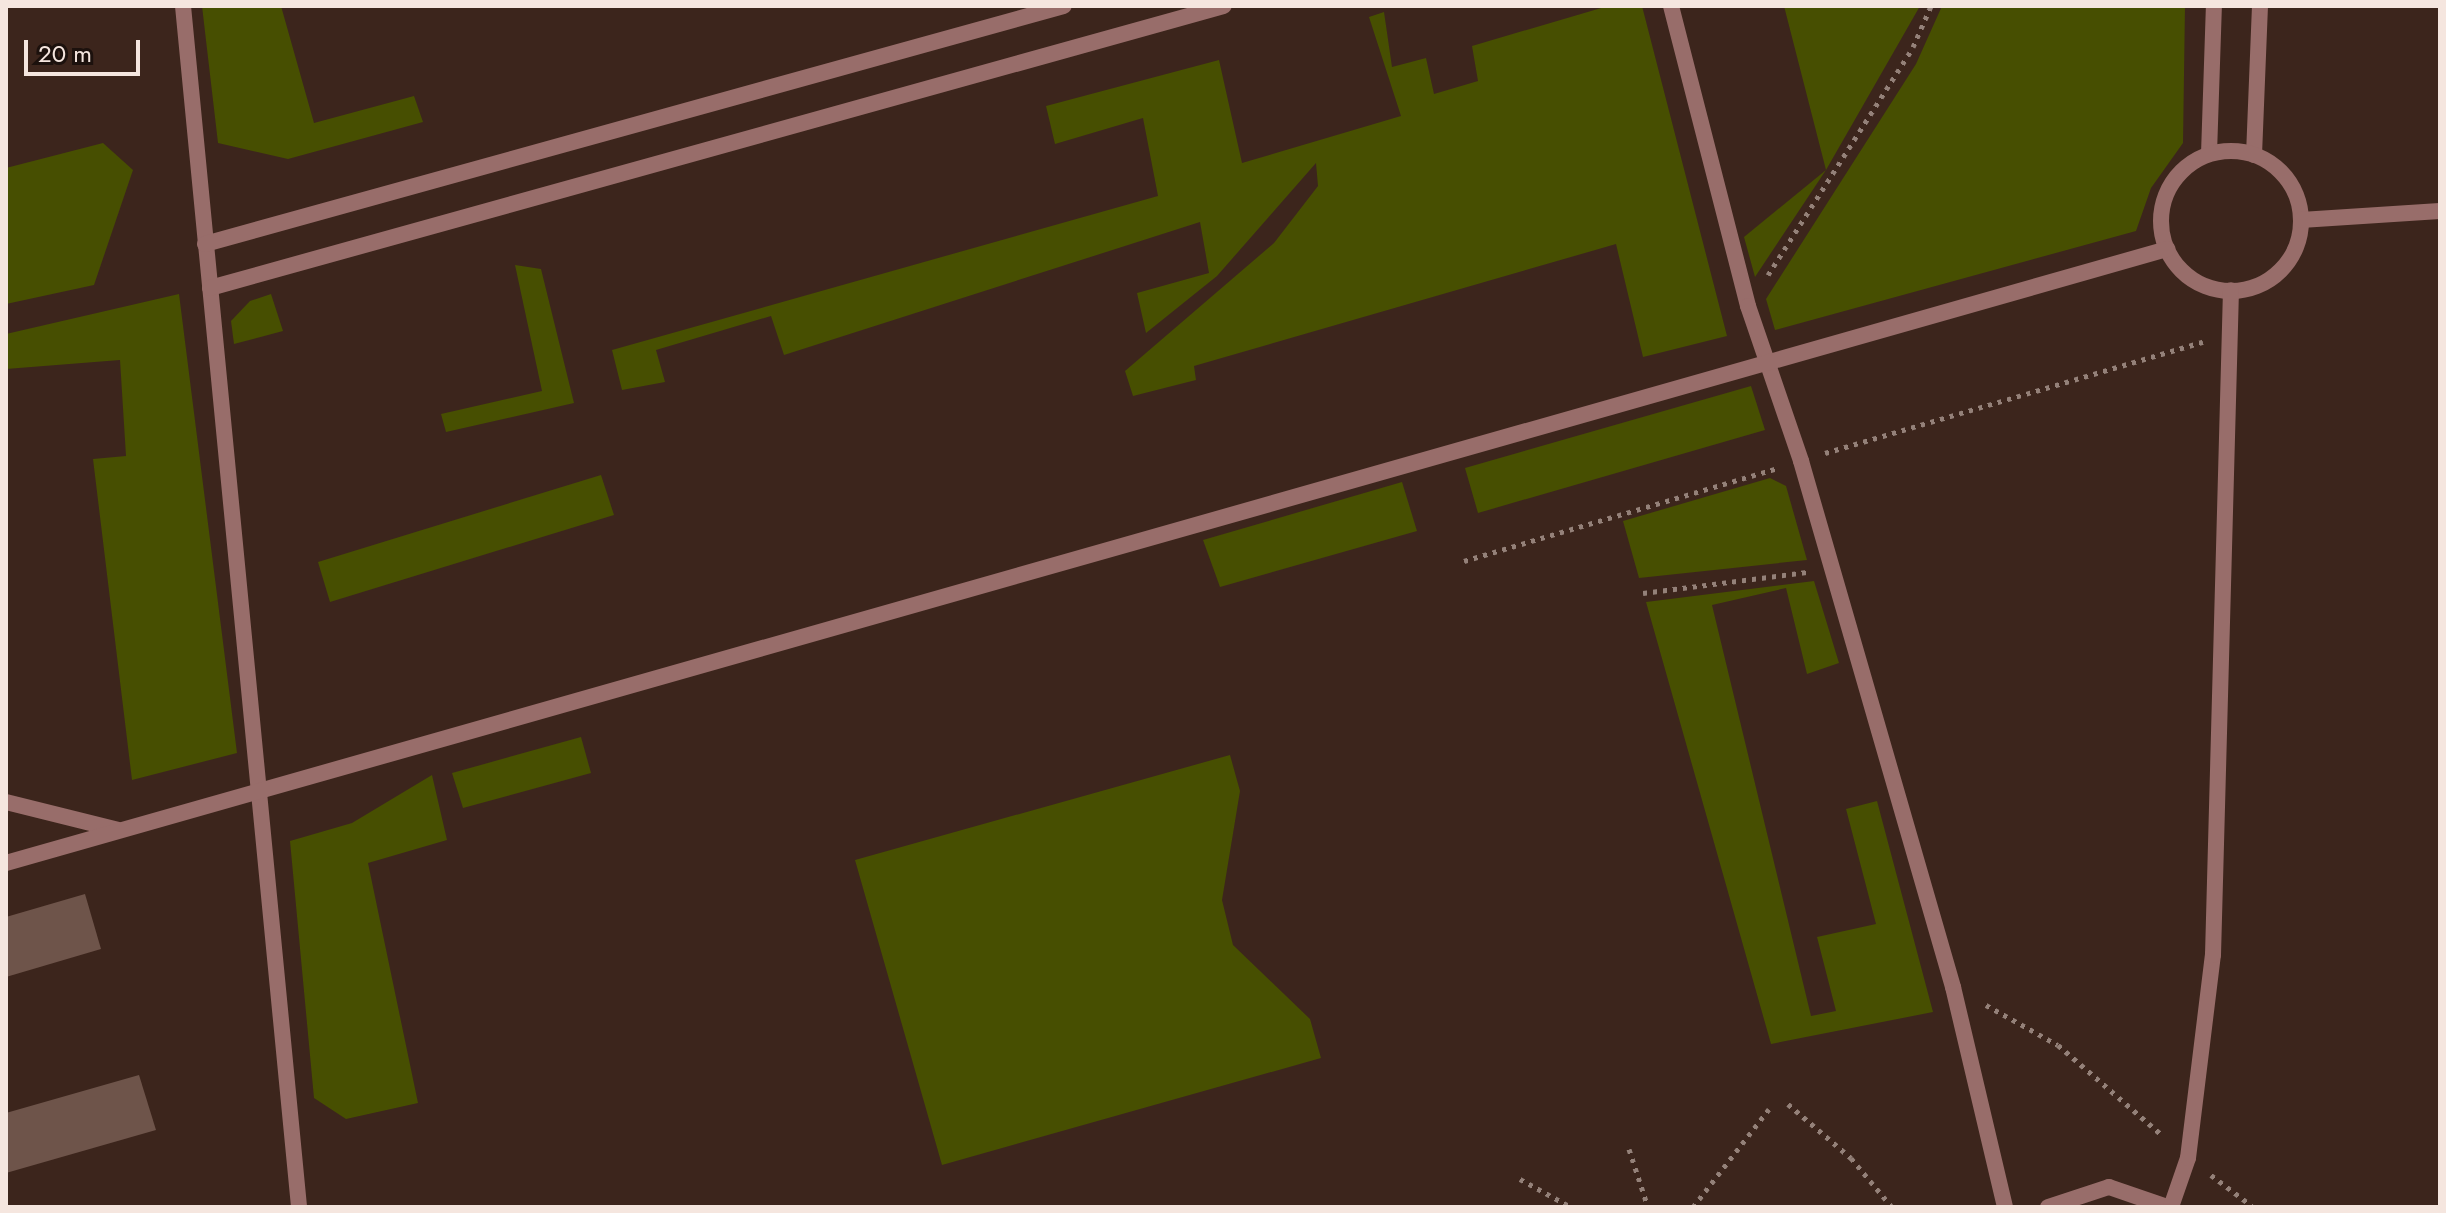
<!DOCTYPE html>
<style>
body{margin:0}
#map{position:relative;width:2446px;height:1213px;overflow:hidden;background:#3c251c;font-family:Jost,sans-serif}
div>[style]{position:absolute}
.green>*{inset:0;background:#474f01}
.building>*{inset:0;background:#6e544a}
.path>*{height:5px;margin-top:-2.5px;transform-origin:0;background:repeating-linear-gradient(90deg,#948179 0 4px,transparent 0 10px)}
.lane>*{height:16px;margin:-8px;padding:0 8px;transform-origin:8px;border-radius:8px;background:#986d6a}
.street>*{height:16px;margin:-8px;padding:0 8px;transform-origin:8px;border-radius:8px;background:#986d6a}
.street>.ring{margin:-8px;padding:0;box-sizing:content-box;background:none;border:16px solid #986d6a;border-radius:50%}
span{translate:-50% -50%;white-space:nowrap;text-align:center;line-height:1.15;-webkit-text-stroke:8px #1c110d;paint-order:stroke}
.frame{position:absolute;inset:0;border:8px solid #f5e6df;pointer-events:none}
.scale{position:absolute;left:24px;top:40px;width:116px;height:36px;box-sizing:border-box;border:4px solid #f5e6df;border-top:0;padding-left:10px;font-size:24px;line-height:28px;white-space:nowrap;color:#f5e6df;-webkit-text-stroke:6px #1c110d;paint-order:stroke}
</style>
<div id="map">
<div class="green">
<div style="clip-path:polygon(202px 6px,281px 6px,314px 123px,414px 96px,423px 122px,288px 159px,218px 143px)"></div>
<div style="clip-path:polygon(1608px 6px,1642px 6px,1727px 336px,1643px 357px,1616px 244px,1194px 366px,1196px 380px,1133px 396px,1125px 371px,1274px 243px,1318px 186px,1316px 163px,1217px 276px,1146px 333px,1137px 293px,1209px 273px,1200px 222px,784px 355px,771px 316px,656px 350px,665px 382px,622px 390px,612px 350px,1158px 196px,1143px 118px,1055px 144px,1046px 106px,1219px 60px,1242px 163px,1401px 116px,1369px 17px,1384px 12px,1392px 67px,1426px 58px,1434px 94px,1478px 81px,1472px 46px)"></div>
<div style="clip-path:polygon(1784px 6px,1920px 6px,1826px 170px,1755px 277px,1744px 237px,1826px 170px)"></div>
<div style="clip-path:polygon(1942px 6px,2185px 6px,2183px 143px,2151px 188px,2136px 231px,1775px 330px,1766px 299px,1916px 64px)"></div>
<div style="clip-path:polygon(103px 143px,133px 170px,94px 285px,6px 304px,6px 168px)"></div>
<div style="clip-path:polygon(515px 265px,541px 269px,574px 403px,446px 432px,441px 414px,542px 391px)"></div>
<div style="clip-path:polygon(179px 294px,237px 753px,132px 780px,93px 459px,126px 456px,120px 360px,6px 369px,6px 334px)"></div>
<div style="clip-path:polygon(271px 294px,283px 331px,234px 344px,231px 321px,250px 301px)"></div>
<div style="clip-path:polygon(1751px 386px,1765px 430px,1478px 513px,1465px 468px)"></div>
<div style="clip-path:polygon(601px 475px,614px 515px,330px 602px,318px 562px)"></div>
<div style="clip-path:polygon(1770px 478px,1786px 486px,1807px 560px,1639px 578px,1623px 521px)"></div>
<div style="clip-path:polygon(1402px 482px,1417px 531px,1220px 587px,1203px 540px)"></div>
<div style="clip-path:polygon(1814px 581px,1839px 663px,1807px 674px,1786px 588px,1712px 605px,1811px 1016px,1836px 1011px,1817px 937px,1876px 924px,1846px 809px,1877px 801px,1933px 1012px,1771px 1044px,1646px 602px)"></div>
<div style="clip-path:polygon(581px 737px,591px 773px,463px 808px,452px 773px)"></div>
<div style="clip-path:polygon(1230px 755px,1240px 791px,1222px 900px,1233px 945px,1310px 1019px,1321px 1058px,942px 1165px,855px 860px)"></div>
<div style="clip-path:polygon(432px 775px,447px 840px,368px 863px,418px 1103px,346px 1119px,314px 1098px,290px 841px,352px 823px)"></div>
</div>
<div class="building">
<div style="clip-path:polygon(85px 894px,101px 949px,6px 977px,6px 917px)"></div>
<div style="clip-path:polygon(139px 1075px,156px 1130px,6px 1173px,6px 1113px)"></div>
</div>
<div class="path">
<div style="left:1768px;top:275px;width:270px;rotate:-57.5deg"></div>
<div style="left:1913px;top:47px;width:45px;rotate:-66.3deg"></div>
<div style="left:1825px;top:453px;width:394px;rotate:-16.4deg"></div>
<div style="left:1464px;top:561px;width:327px;rotate:-16.5deg"></div>
<div style="left:1643px;top:593px;width:165px;rotate:-7.3deg"></div>
<div style="left:1986px;top:1005px;width:82px;rotate:29.1deg"></div>
<div style="left:2058px;top:1045px;width:139px;rotate:40.9deg"></div>
<div style="left:1788px;top:1104px;width:83px;rotate:40.6deg"></div>
<div style="left:1851px;top:1158px;width:64px;rotate:50.1deg"></div>
<div style="left:1629px;top:1149px;width:61px;rotate:71.9deg"></div>
<div style="left:2211px;top:1175px;width:51px;rotate:37.1deg"></div>
<div style="left:1520px;top:1179px;width:58px;rotate:28.8deg"></div>
<div style="left:1693px;top:1207px;width:124px;rotate:-52.2deg"></div>
</div>
<div class="lane">
<div style="left:183px;top:6px;width:1207px;rotate:84.48deg"></div>
<div style="left:2209px;top:154px;width:148px;rotate:-88.1deg"></div>
<div style="left:2254px;top:155px;width:149px;rotate:-87.7deg"></div>
<div style="left:205px;top:244px;width:891px;rotate:-15.49deg"></div>
<div style="left:210px;top:288px;width:1052px;rotate:-15.54deg"></div>
</div>
<div class="street">
<div style="left:1671px;top:6px;width:310px;rotate:75.6deg"></div>
<div style="left:1748px;top:306px;width:164px;rotate:71.1deg"></div>
<div style="left:1801px;top:461px;width:548px;rotate:73.88deg"></div>
<div style="left:1953px;top:987px;width:226px;rotate:76.7deg"></div>
<div class="ring" style="left:2161px;top:151px;width:124px;height:124px"></div>
<div style="left:2301px;top:220px;width:139px;rotate:-3.7deg"></div>
<div style="left:6px;top:802px;width:115px;rotate:14deg"></div>
<div style="left:6px;top:863px;width:2247px;rotate:-15.86deg"></div>
<div style="left:2048px;top:1207px;width:64px;rotate:-18.2deg"></div>
<div style="left:2109px;top:1187px;width:61px;rotate:19deg"></div>
<div style="left:2171px;top:1207px;width:52px;rotate:-70.9deg"></div>
<div style="left:2188px;top:1158px;width:205px;rotate:-83deg"></div>
<div style="left:2213px;top:955px;width:665px;rotate:-88.45deg"></div>
</div>
<div class="frame"></div>
<div class="scale">20 m</div>
</div>
